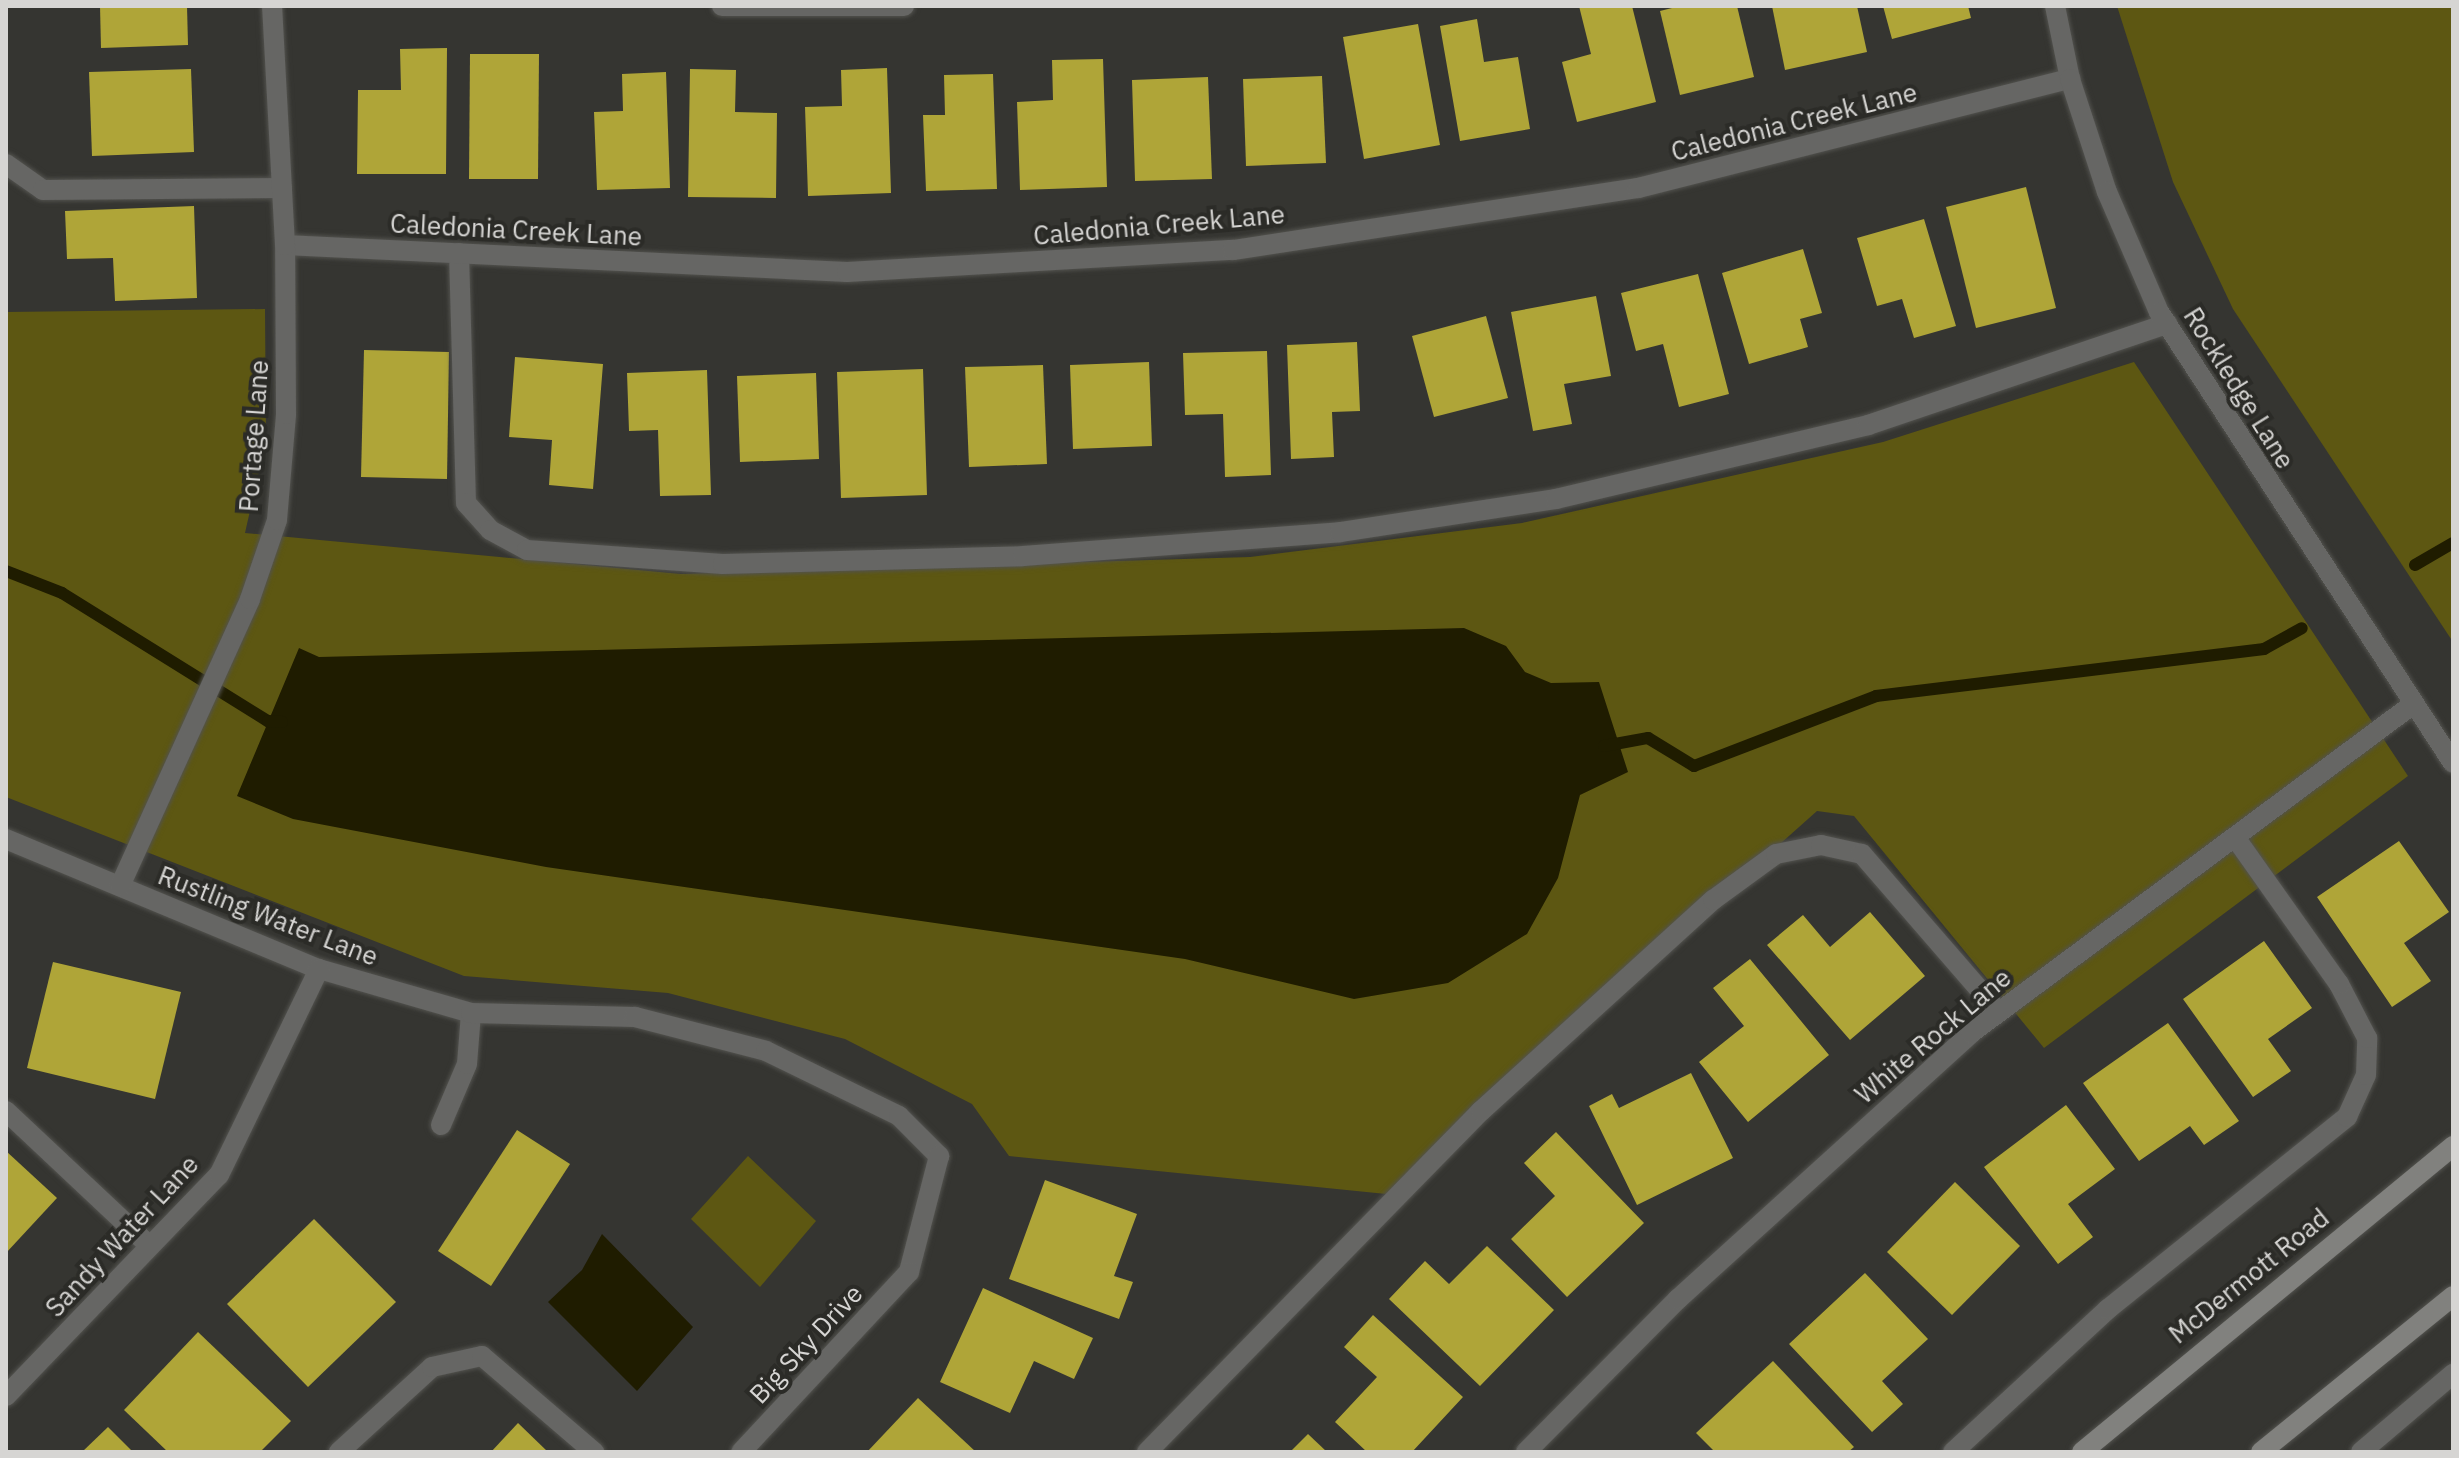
<!DOCTYPE html>
<style>
body{margin:0}
#map{position:relative;width:2459px;height:1458px;overflow:hidden;background:#353531;font-family:"IBM Plex Sans",sans-serif}
div>[style]{position:absolute}
.green>*{inset:0;background:#5d5712}
.water>*{inset:0;background:#1f1c00}
.stream>*{height:12px;margin:-6px;padding:0 6px;transform-origin:6px;border-radius:6px;background:#1f1c00}
.building>*{inset:0;background:#afa538}
.roads{filter:drop-shadow(0 0 2px #52524e) drop-shadow(0 0 2px #52524e)}
.service>*{height:20px;margin:-10px;padding:0 10px;transform-origin:10px;border-radius:10px;background:#666664}
.minor>*{height:20px;margin:-10px;padding:0 10px;transform-origin:10px;border-radius:10px;background:#666664}
.tertiary>*{height:20px;margin:-10px;padding:0 10px;transform-origin:10px;border-radius:10px;background:#666664}
.secondary>*{height:20px;margin:-10px;padding:0 10px;transform-origin:10px;border-radius:10px;background:#81817e}
span{translate:-50% -50%;white-space:nowrap;text-align:center;line-height:1.15;-webkit-text-stroke:8px #2b2b27;paint-order:stroke}
.street-label{font-size:26px;color:#d6d5d3}
.frame{position:absolute;inset:0;border:8px solid #d6d5d3;pointer-events:none}
</style>
<div id="map">
<div class="green">
<div style="clip-path:polygon(2117px 6px,2453px 6px,2453px 642px,2233px 309px,2173px 182px)"></div>
<div style="clip-path:polygon(265px 309px,266px 440px,245px 533px,681px 574px,1250px 557px,1522px 523px,1883px 442px,2134px 362px,2408px 776px,2044px 1048px,1854px 816px,1817px 811px,1386px 1194px,1009px 1156px,972px 1104px,845px 1039px,668px 993px,464px 976px,6px 797px,6px 312px)"></div>
<div style="clip-path:polygon(748px 1156px,816px 1221px,760px 1287px,691px 1219px)"></div>
</div>
<div class="water">
<div style="clip-path:polygon(1464px 628px,1506px 646px,1525px 672px,1551px 683px,1599px 682px,1628px 772px,1580px 795px,1558px 878px,1527px 934px,1448px 983px,1354px 999px,1185px 959px,546px 867px,293px 819px,237px 796px,299px 648px,319px 657px)"></div>
<div style="clip-path:polygon(602px 1234px,693px 1327px,637px 1391px,548px 1302px,582px 1270px)"></div>
</div>
<div class="stream">
<div style="left:2415px;top:565px;width:44px;rotate:-30.1deg"></div>
<div style="left:6px;top:571px;width:60px;rotate:21.4deg"></div>
<div style="left:62px;top:593px;width:243px;rotate:31.9deg"></div>
<div style="left:268px;top:721px;width:14px;rotate:4deg"></div>
<div style="left:1604px;top:746px;width:45px;rotate:-10.3deg"></div>
<div style="left:1648px;top:738px;width:54px;rotate:31.3deg"></div>
<div style="left:1694px;top:766px;width:195px;rotate:-21deg"></div>
<div style="left:1876px;top:696px;width:391px;rotate:-6.9deg"></div>
<div style="left:2264px;top:649px;width:43px;rotate:-28.9deg"></div>
</div>
<div class="building">
<div style="clip-path:polygon(100px 6px,187px 6px,188px 45px,101px 48px)"></div>
<div style="clip-path:polygon(1579px 6px,1632px 6px,1656px 102px,1577px 122px,1562px 62px,1591px 54px)"></div>
<div style="clip-path:polygon(1680px 6px,1737px 6px,1754px 77px,1680px 95px,1660px 11px)"></div>
<div style="clip-path:polygon(1772px 6px,1857px 6px,1867px 52px,1785px 70px)"></div>
<div style="clip-path:polygon(1883px 6px,1968px 6px,1971px 18px,1892px 39px)"></div>
<div style="clip-path:polygon(1477px 19px,1484px 62px,1518px 57px,1530px 129px,1460px 141px,1440px 26px)"></div>
<div style="clip-path:polygon(1418px 24px,1440px 145px,1364px 159px,1343px 37px)"></div>
<div style="clip-path:polygon(447px 48px,446px 174px,357px 174px,358px 90px,401px 90px,400px 49px)"></div>
<div style="clip-path:polygon(470px 54px,539px 54px,538px 179px,469px 179px)"></div>
<div style="clip-path:polygon(1103px 59px,1107px 187px,1020px 190px,1017px 102px,1053px 100px,1052px 60px)"></div>
<div style="clip-path:polygon(887px 68px,891px 193px,808px 196px,805px 107px,842px 106px,841px 70px)"></div>
<div style="clip-path:polygon(191px 69px,194px 152px,92px 156px,89px 72px)"></div>
<div style="clip-path:polygon(690px 69px,736px 70px,735px 112px,777px 113px,776px 198px,688px 197px)"></div>
<div style="clip-path:polygon(666px 72px,670px 188px,597px 190px,594px 112px,623px 111px,622px 74px)"></div>
<div style="clip-path:polygon(993px 74px,997px 189px,926px 191px,923px 115px,945px 115px,944px 75px)"></div>
<div style="clip-path:polygon(1322px 76px,1326px 163px,1246px 166px,1243px 79px)"></div>
<div style="clip-path:polygon(1208px 77px,1212px 179px,1135px 181px,1132px 80px)"></div>
<div style="clip-path:polygon(2026px 187px,2056px 308px,1976px 328px,1946px 207px)"></div>
<div style="clip-path:polygon(194px 206px,197px 298px,115px 301px,113px 258px,67px 259px,65px 211px)"></div>
<div style="clip-path:polygon(1924px 219px,1956px 326px,1914px 338px,1902px 299px,1877px 306px,1857px 238px)"></div>
<div style="clip-path:polygon(1803px 249px,1822px 313px,1800px 319px,1808px 347px,1749px 364px,1722px 273px)"></div>
<div style="clip-path:polygon(1698px 274px,1729px 394px,1679px 407px,1663px 344px,1636px 351px,1621px 293px)"></div>
<div style="clip-path:polygon(1596px 296px,1611px 376px,1564px 384px,1572px 424px,1533px 431px,1511px 312px)"></div>
<div style="clip-path:polygon(1486px 316px,1508px 398px,1434px 417px,1412px 336px)"></div>
<div style="clip-path:polygon(1357px 342px,1360px 411px,1332px 412px,1334px 457px,1291px 459px,1287px 345px)"></div>
<div style="clip-path:polygon(364px 350px,449px 352px,447px 479px,361px 477px)"></div>
<div style="clip-path:polygon(1267px 351px,1271px 475px,1225px 477px,1223px 414px,1185px 415px,1183px 353px)"></div>
<div style="clip-path:polygon(515px 357px,603px 364px,593px 489px,549px 485px,552px 440px,509px 437px)"></div>
<div style="clip-path:polygon(1149px 362px,1152px 446px,1073px 449px,1070px 365px)"></div>
<div style="clip-path:polygon(1043px 365px,1047px 464px,969px 467px,965px 367px)"></div>
<div style="clip-path:polygon(923px 369px,927px 495px,841px 498px,837px 372px)"></div>
<div style="clip-path:polygon(707px 370px,711px 495px,660px 496px,658px 430px,629px 431px,627px 373px)"></div>
<div style="clip-path:polygon(816px 373px,819px 459px,740px 462px,737px 376px)"></div>
<div style="clip-path:polygon(2399px 841px,2449px 912px,2404px 943px,2431px 981px,2392px 1007px,2317px 897px)"></div>
<div style="clip-path:polygon(1870px 912px,1925px 976px,1850px 1040px,1767px 945px,1803px 915px,1830px 947px)"></div>
<div style="clip-path:polygon(2264px 941px,2312px 1008px,2268px 1039px,2291px 1071px,2253px 1097px,2183px 999px)"></div>
<div style="clip-path:polygon(1750px 959px,1829px 1055px,1748px 1122px,1699px 1062px,1744px 1026px,1713px 988px)"></div>
<div style="clip-path:polygon(53px 962px,181px 992px,155px 1099px,27px 1068px)"></div>
<div style="clip-path:polygon(2168px 1023px,2239px 1121px,2204px 1145px,2190px 1126px,2139px 1161px,2083px 1083px)"></div>
<div style="clip-path:polygon(1691px 1073px,1733px 1158px,1637px 1205px,1589px 1106px,1612px 1094px,1619px 1108px)"></div>
<div style="clip-path:polygon(2066px 1105px,2115px 1169px,2068px 1204px,2093px 1237px,2058px 1264px,1984px 1167px)"></div>
<div style="clip-path:polygon(517px 1130px,570px 1164px,491px 1286px,438px 1251px)"></div>
<div style="clip-path:polygon(1556px 1132px,1644px 1223px,1567px 1297px,1511px 1239px,1555px 1196px,1524px 1163px)"></div>
<div style="clip-path:polygon(6px 1151px,57px 1198px,6px 1253px)"></div>
<div style="clip-path:polygon(1045px 1180px,1137px 1214px,1114px 1276px,1133px 1282px,1119px 1319px,1009px 1279px)"></div>
<div style="clip-path:polygon(1955px 1182px,2020px 1246px,1952px 1315px,1887px 1252px)"></div>
<div style="clip-path:polygon(314px 1219px,396px 1302px,308px 1387px,227px 1304px)"></div>
<div style="clip-path:polygon(1487px 1246px,1554px 1310px,1480px 1386px,1389px 1299px,1425px 1261px,1449px 1284px)"></div>
<div style="clip-path:polygon(1865px 1273px,1928px 1339px,1882px 1381px,1903px 1404px,1872px 1432px,1789px 1344px)"></div>
<div style="clip-path:polygon(983px 1288px,1093px 1338px,1074px 1379px,1034px 1361px,1010px 1413px,940px 1382px)"></div>
<div style="clip-path:polygon(1373px 1315px,1463px 1397px,1412px 1452px,1367px 1452px,1335px 1422px,1377px 1377px,1344px 1347px)"></div>
<div style="clip-path:polygon(198px 1332px,291px 1421px,260px 1452px,168px 1452px,124px 1410px)"></div>
<div style="clip-path:polygon(1773px 1361px,1854px 1447px,1848px 1452px,1715px 1452px,1696px 1433px)"></div>
<div style="clip-path:polygon(918px 1398px,976px 1452px,867px 1452px)"></div>
<div style="clip-path:polygon(518px 1423px,548px 1452px,491px 1452px)"></div>
<div style="clip-path:polygon(108px 1427px,133px 1452px,82px 1452px)"></div>
<div style="clip-path:polygon(1308px 1434px,1327px 1452px,1290px 1452px)"></div>
</div>
<div class="roads">
<div class="service">
<div style="left:722px;top:6px;width:182px"></div>
<div style="left:6px;top:164px;width:45px;rotate:35.1deg"></div>
<div style="left:43px;top:190px;width:239px;rotate:-0.5deg"></div>
<div style="left:459px;top:253px;width:250px;rotate:88.4deg"></div>
<div style="left:466px;top:503px;width:36px;rotate:48deg"></div>
<div style="left:490px;top:530px;width:42px;rotate:28.4deg"></div>
<div style="left:527px;top:550px;width:196px;rotate:4.1deg"></div>
<div style="left:723px;top:564px;width:300px;rotate:-1.5deg"></div>
<div style="left:1023px;top:556px;width:318px;rotate:-4.3deg"></div>
<div style="left:1340px;top:532px;width:219px;rotate:-8.7deg"></div>
<div style="left:1556px;top:499px;width:321px;rotate:-13.3deg"></div>
<div style="left:1868px;top:425px;width:316px;rotate:-18.7deg"></div>
<div style="left:6px;top:1111px;width:197px;rotate:43.2deg"></div>
<div style="left:441px;top:1125px;width:66px;rotate:-66.9deg"></div>
<div style="left:467px;top:1064px;width:51px;rotate:-85.5deg"></div>
<div style="left:339px;top:1452px;width:126px;rotate:-42.4deg"></div>
<div style="left:432px;top:1367px;width:51px;rotate:-12.4deg"></div>
<div style="left:482px;top:1356px;width:148px;rotate:40.6deg"></div>
<div style="left:1147px;top:1452px;width:477px;rotate:-45.6deg"></div>
<div style="left:1481px;top:1111px;width:314px;rotate:-42.3deg"></div>
<div style="left:1713px;top:900px;width:78px;rotate:-36.1deg"></div>
<div style="left:1776px;top:854px;width:46px;rotate:-11.3deg"></div>
<div style="left:1821px;top:845px;width:42px;rotate:12.4deg"></div>
<div style="left:1862px;top:854px;width:208px;rotate:49.1deg"></div>
<div style="left:1953px;top:1452px;width:211px;rotate:-42.7deg"></div>
<div style="left:2108px;top:1309px;width:307px;rotate:-38.8deg"></div>
<div style="left:2347px;top:1117px;width:46px;rotate:-65.7deg"></div>
<div style="left:2366px;top:1075px;width:37px;rotate:-88deg"></div>
<div style="left:2367px;top:1038px;width:61px;rotate:-117.4deg"></div>
<div style="left:2339px;top:984px;width:180px;rotate:-125.3deg"></div>
<div style="left:2361px;top:1452px;width:121px;rotate:-40.3deg"></div>
</div>
<div class="minor">
<div style="left:285px;top:245px;width:563px;rotate:2.75deg"></div>
<div style="left:847px;top:272px;width:387px;rotate:-3.3deg"></div>
<div style="left:1233px;top:250px;width:410px;rotate:-8.7deg"></div>
<div style="left:1638px;top:188px;width:446px;rotate:-14.2deg"></div>
<div style="left:6px;top:839px;width:339px;rotate:22.6deg"></div>
<div style="left:319px;top:969px;width:158px;rotate:16.1deg"></div>
<div style="left:471px;top:1013px;width:164px;rotate:1.4deg"></div>
<div style="left:635px;top:1017px;width:135px;rotate:14.5deg"></div>
<div style="left:766px;top:1051px;width:148px;rotate:26deg"></div>
<div style="left:899px;top:1116px;width:57px;rotate:45deg"></div>
<div style="left:939px;top:1156px;width:120px;rotate:104.5deg"></div>
<div style="left:909px;top:1272px;width:246px;rotate:133deg"></div>
<div style="left:120px;top:886px;width:315px;rotate:-65.6deg"></div>
<div style="left:250px;top:599px;width:83px;rotate:-71.1deg"></div>
<div style="left:277px;top:520px;width:106px;rotate:-85.1deg"></div>
<div style="left:286px;top:414px;width:169px;rotate:-90.3deg"></div>
<div style="left:285px;top:245px;width:239px;rotate:-93.1deg"></div>
<div style="left:6px;top:1396px;width:307px;rotate:-46.1deg"></div>
<div style="left:219px;top:1175px;width:229px;rotate:-64.1deg"></div>
<div style="left:1526px;top:1452px;width:216px;rotate:-45.2deg"></div>
<div style="left:1678px;top:1299px;width:396px;rotate:-42.2deg"></div>
<div style="left:1971px;top:1033px;width:550px;rotate:-36.64deg"></div>
</div>
<div class="tertiary">
<div style="left:2055px;top:6px;width:75px;rotate:78.4deg"></div>
<div style="left:2070px;top:79px;width:119px;rotate:71.9deg"></div>
<div style="left:2107px;top:192px;width:131px;rotate:66.6deg"></div>
<div style="left:2159px;top:312px;width:538px;rotate:56.9deg"></div>
</div>
<div class="secondary">
<div style="left:2082px;top:1452px;width:481px;rotate:-39.5deg"></div>
<div style="left:2261px;top:1452px;width:247px;rotate:-39.1deg"></div>
</div>
</div>
<div class="street-label">
<span style="left:1794px;top:122px;rotate:-14deg">Caledonia Creek Lane</span>
<span style="left:1159px;top:225px;rotate:-5deg">Caledonia Creek Lane</span>
<span style="left:516px;top:230px;rotate:3deg">Caledonia Creek Lane</span>
<span style="left:2239px;top:388px;rotate:58deg">Rockledge Lane</span>
<span style="left:254px;top:436px;rotate:-86deg">Portage Lane</span>
<span style="left:268px;top:916px;rotate:21deg">Rustling Water Lane</span>
<span style="left:1933px;top:1036px;rotate:-40deg">White Rock Lane</span>
<span style="left:122px;top:1236px;rotate:-47deg">Sandy Water Lane</span>
<span style="left:2249px;top:1276px;rotate:-39deg">McDermott Road</span>
<span style="left:806px;top:1344px;rotate:-47deg">Big Sky Drive</span>
</div>
<div class="frame"></div>
</div>
